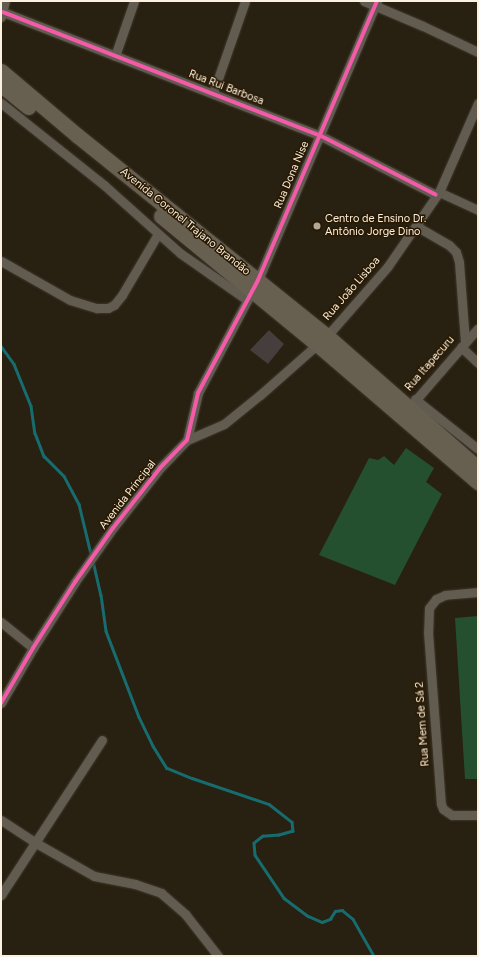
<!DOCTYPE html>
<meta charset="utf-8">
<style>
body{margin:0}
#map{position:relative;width:479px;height:957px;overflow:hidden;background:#282010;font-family:Figtree,sans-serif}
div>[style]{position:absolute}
.green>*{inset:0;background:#255030}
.stream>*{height:2.5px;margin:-1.25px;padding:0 1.25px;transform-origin:1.25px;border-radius:1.25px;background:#176c6f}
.building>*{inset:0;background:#463e3c}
.roads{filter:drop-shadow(0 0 1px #3f382e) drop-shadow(0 0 1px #3f382e)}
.street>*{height:9px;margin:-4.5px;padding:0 4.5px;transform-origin:4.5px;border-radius:4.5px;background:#615b50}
.primary>*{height:15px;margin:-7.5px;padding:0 7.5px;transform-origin:7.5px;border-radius:7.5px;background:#675f50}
.cycleway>*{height:4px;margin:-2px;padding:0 2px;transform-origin:2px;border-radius:2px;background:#f35aa7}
.dots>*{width:11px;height:11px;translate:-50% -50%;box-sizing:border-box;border:2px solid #291900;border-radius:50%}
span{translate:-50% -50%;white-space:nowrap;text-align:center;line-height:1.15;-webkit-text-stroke:3px #291900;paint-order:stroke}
.street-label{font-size:11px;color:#fcf1e1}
.poi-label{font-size:11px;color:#fcf1e1}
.left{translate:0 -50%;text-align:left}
.frame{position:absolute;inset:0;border:2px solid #fcf1e1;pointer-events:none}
</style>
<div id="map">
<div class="green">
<div style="clip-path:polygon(406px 448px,434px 468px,426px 482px,442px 494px,395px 585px,319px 555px,369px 458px,378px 460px,384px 456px,394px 465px)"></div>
<div style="clip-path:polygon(478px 616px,478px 779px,465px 779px,455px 618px)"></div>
</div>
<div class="stream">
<div style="left:1px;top:346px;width:22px;rotate:54deg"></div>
<div style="left:14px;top:364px;width:45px;rotate:68deg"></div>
<div style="left:31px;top:406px;width:27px;rotate:82deg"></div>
<div style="left:35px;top:433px;width:25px;rotate:69deg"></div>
<div style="left:44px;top:456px;width:28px;rotate:45deg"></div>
<div style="left:64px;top:476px;width:32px;rotate:62deg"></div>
<div style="left:79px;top:504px;width:51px;rotate:76.5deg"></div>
<div style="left:93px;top:561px;width:35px;rotate:77deg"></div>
<div style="left:101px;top:595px;width:36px;rotate:82deg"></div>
<div style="left:106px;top:631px;width:92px;rotate:69deg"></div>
<div style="left:139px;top:717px;width:32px;rotate:64deg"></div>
<div style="left:153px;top:746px;width:26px;rotate:58deg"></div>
<div style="left:167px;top:768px;width:27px;rotate:22deg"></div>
<div style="left:192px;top:778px;width:81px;rotate:18.7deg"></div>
<div style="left:269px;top:804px;width:29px;rotate:38deg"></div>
<div style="left:292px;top:822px;width:9px;rotate:84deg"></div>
<div style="left:293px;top:831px;width:15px;rotate:164deg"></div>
<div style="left:279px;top:835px;width:16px;rotate:176deg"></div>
<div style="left:263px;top:836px;width:11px;rotate:142deg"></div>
<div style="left:254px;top:843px;width:12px;rotate:85deg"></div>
<div style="left:255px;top:855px;width:52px;rotate:56deg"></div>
<div style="left:284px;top:898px;width:30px;rotate:37deg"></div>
<div style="left:308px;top:916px;width:15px;rotate:23deg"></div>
<div style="left:322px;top:922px;width:9px;rotate:-21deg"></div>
<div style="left:330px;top:919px;width:9px;rotate:-58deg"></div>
<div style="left:335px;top:911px;width:7px;rotate:-8deg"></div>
<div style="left:342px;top:910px;width:14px;rotate:39deg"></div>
<div style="left:353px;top:919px;width:43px;rotate:60.4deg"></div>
</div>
<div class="building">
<div style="clip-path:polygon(269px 330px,284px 344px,268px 364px,250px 350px)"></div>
</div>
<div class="roads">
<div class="street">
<div style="left:364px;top:1px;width:64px;rotate:23deg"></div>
<div style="left:423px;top:26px;width:61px;rotate:25.3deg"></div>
<div style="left:3px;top:12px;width:339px;rotate:21.3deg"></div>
<div style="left:319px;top:135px;width:131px;rotate:27.1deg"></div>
<div style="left:1px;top:17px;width:16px;rotate:-76deg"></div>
<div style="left:115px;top:56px;width:58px;rotate:-70.9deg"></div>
<div style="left:213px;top:93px;width:97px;rotate:-70.8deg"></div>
<div style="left:1px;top:103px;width:132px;rotate:38.5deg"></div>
<div style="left:104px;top:185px;width:102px;rotate:41.8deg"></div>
<div style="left:180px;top:253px;width:82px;rotate:35deg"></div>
<div style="left:439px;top:192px;width:43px;rotate:24.8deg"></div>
<div style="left:416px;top:226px;width:38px;rotate:30deg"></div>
<div style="left:449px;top:245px;width:10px;rotate:45deg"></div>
<div style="left:456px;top:252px;width:10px;rotate:73deg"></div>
<div style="left:459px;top:262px;width:79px;rotate:85.7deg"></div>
<div style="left:1px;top:261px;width:79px;rotate:29.5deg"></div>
<div style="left:70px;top:300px;width:28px;rotate:17deg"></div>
<div style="left:97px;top:308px;width:11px"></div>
<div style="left:108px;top:308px;width:7px;rotate:-27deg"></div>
<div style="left:114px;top:305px;width:13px;rotate:-51deg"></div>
<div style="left:122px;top:295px;width:71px;rotate:-59.5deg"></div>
<div style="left:461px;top:347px;width:23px;rotate:43deg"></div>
<div style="left:415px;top:399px;width:80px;rotate:38.4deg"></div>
<div style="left:407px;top:410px;width:108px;rotate:-49.1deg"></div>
<div style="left:187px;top:440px;width:40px;rotate:-23.4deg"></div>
<div style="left:224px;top:424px;width:46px;rotate:-38.9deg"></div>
<div style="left:260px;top:395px;width:89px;rotate:-41.4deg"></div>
<div style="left:327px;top:336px;width:93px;rotate:-48.9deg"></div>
<div style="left:388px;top:266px;width:90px;rotate:-55.4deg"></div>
<div style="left:439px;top:192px;width:97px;rotate:-66.3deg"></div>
<div style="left:478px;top:592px;width:33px;rotate:175deg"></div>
<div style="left:445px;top:595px;width:10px;rotate:156deg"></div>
<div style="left:436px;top:599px;width:11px;rotate:128deg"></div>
<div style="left:429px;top:608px;width:24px;rotate:92deg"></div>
<div style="left:428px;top:632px;width:172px;rotate:85.7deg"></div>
<div style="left:441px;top:804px;width:5px;rotate:68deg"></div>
<div style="left:443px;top:809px;width:11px;rotate:34deg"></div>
<div style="left:452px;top:815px;width:26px"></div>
<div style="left:1px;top:622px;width:41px;rotate:39.1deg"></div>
<div style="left:1px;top:703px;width:64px;rotate:-59.8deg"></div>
<div style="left:33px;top:648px;width:78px;rotate:-57.5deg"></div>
<div style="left:75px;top:582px;width:66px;rotate:-54.9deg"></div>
<div style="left:113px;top:528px;width:76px;rotate:-51.9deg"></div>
<div style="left:160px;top:468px;width:39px;rotate:-46deg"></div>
<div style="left:187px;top:440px;width:48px;rotate:-76.8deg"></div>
<div style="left:198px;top:393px;width:128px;rotate:-62deg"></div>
<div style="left:258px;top:280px;width:303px;rotate:-66.9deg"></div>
<div style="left:1px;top:820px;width:42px;rotate:33.3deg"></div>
<div style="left:36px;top:843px;width:67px;rotate:29.6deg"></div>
<div style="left:94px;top:876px;width:42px;rotate:11deg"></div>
<div style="left:135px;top:884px;width:28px;rotate:19deg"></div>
<div style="left:161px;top:893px;width:33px;rotate:41deg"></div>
<div style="left:186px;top:915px;width:52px;rotate:52deg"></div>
<div style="left:1px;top:895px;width:185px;rotate:-56.9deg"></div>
</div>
<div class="primary">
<div style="left:1px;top:71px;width:101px;rotate:40.2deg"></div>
<div style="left:78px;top:136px;width:319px;rotate:38.8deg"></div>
<div style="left:327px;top:336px;width:201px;rotate:41.2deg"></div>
<div style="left:1px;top:85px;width:35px;rotate:39deg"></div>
<div style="left:161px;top:216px;width:203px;rotate:39.4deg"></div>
<div style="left:318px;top:345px;width:211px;rotate:40.6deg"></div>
</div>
</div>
<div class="cycleway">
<div style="left:3px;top:12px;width:339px;rotate:21.3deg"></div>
<div style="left:319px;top:135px;width:131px;rotate:27.1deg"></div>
<div style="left:1px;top:703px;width:64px;rotate:-59.8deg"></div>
<div style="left:33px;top:648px;width:78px;rotate:-57.5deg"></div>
<div style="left:75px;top:582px;width:66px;rotate:-54.9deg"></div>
<div style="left:113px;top:528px;width:76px;rotate:-51.9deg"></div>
<div style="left:160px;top:468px;width:39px;rotate:-46deg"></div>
<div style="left:187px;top:440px;width:48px;rotate:-76.8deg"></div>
<div style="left:198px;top:393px;width:128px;rotate:-62deg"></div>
<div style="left:258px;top:280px;width:303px;rotate:-66.9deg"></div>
</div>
<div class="dots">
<div style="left:317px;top:226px;background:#b2a898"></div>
</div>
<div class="street-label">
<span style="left:226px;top:88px;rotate:21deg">Rua Rui Barbosa</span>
<span style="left:292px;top:175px;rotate:-67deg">Rua Dona Nise</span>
<span style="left:185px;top:222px;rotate:39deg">Avenida Coronel Trajano Brandão</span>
<span style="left:352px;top:289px;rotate:-49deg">Rua João Lisboa</span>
<span style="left:430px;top:364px;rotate:-49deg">Rua Itapecuru</span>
<span style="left:128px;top:495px;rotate:-52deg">Avenida Principal</span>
<span style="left:423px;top:724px;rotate:-94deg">Rua Mem de Sá 2</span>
</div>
<div class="poi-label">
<span class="left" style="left:325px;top:226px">Centro de Ensino Dr.<br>Antônio Jorge Dino</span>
</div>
<div class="frame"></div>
</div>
